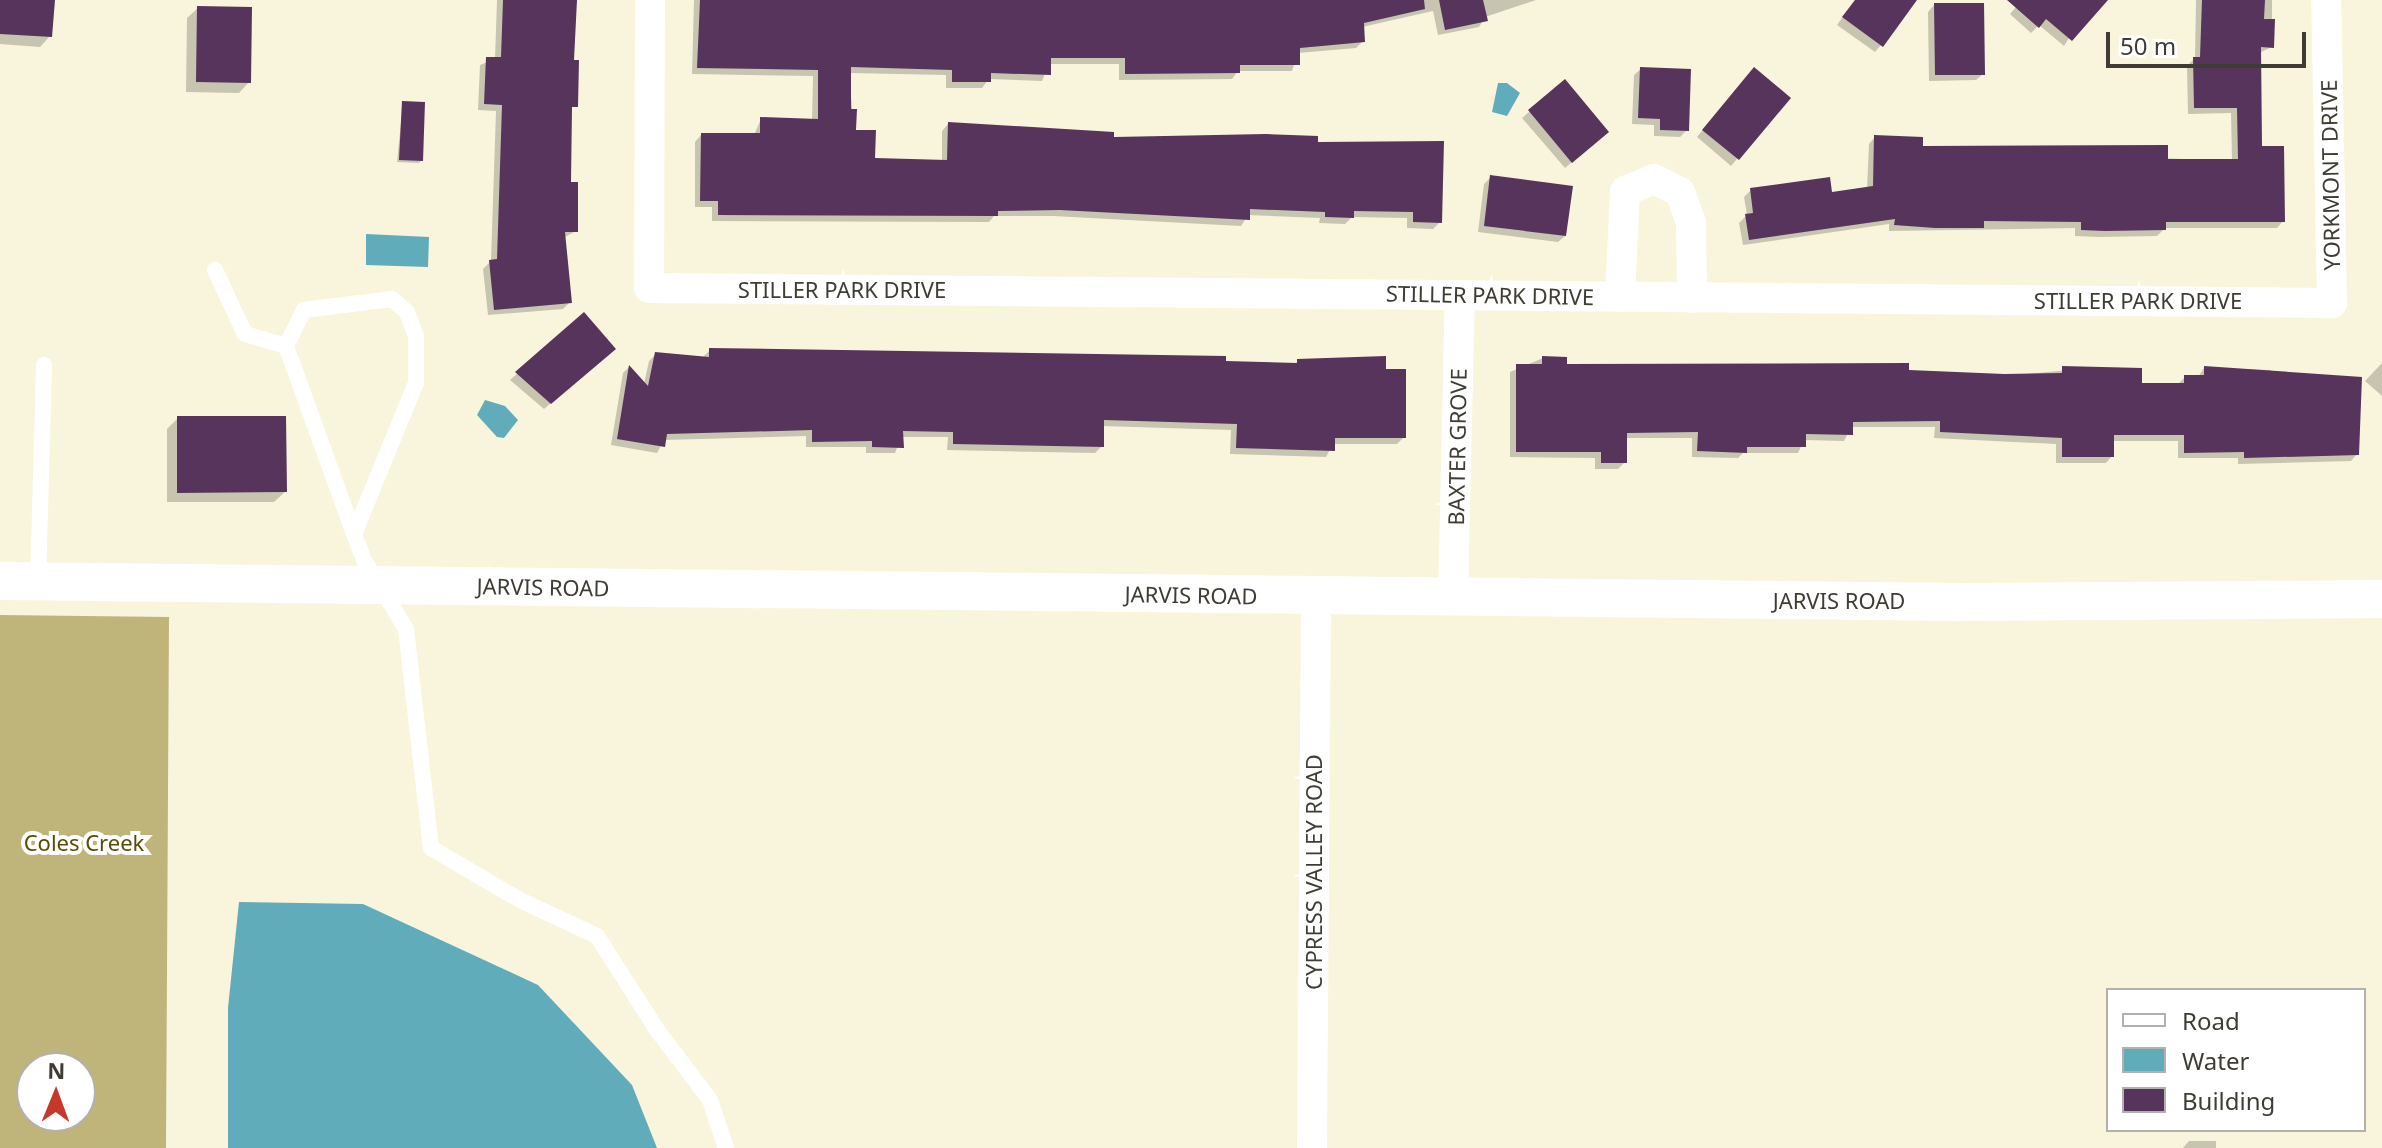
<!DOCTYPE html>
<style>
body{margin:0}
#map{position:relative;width:2382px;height:1148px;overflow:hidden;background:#f9f5dc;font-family:"Noto Sans",sans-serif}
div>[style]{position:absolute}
.forest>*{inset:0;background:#bfb47a}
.water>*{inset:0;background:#61acbb}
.shadow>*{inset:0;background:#0003}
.building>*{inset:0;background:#56345c}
.service>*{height:16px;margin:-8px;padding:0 8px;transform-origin:8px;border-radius:8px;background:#fff}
.minor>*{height:30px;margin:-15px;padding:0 15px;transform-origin:15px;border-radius:15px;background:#fff}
.tertiary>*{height:38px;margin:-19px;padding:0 19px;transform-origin:19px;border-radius:19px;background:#fff}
span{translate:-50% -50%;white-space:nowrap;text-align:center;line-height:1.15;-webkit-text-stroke:8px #fff;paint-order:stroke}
.street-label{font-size:22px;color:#3f3d33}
.park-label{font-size:22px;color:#584d02}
.legend{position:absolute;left:2106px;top:988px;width:260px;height:144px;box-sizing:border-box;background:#fff;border:2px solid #b2b1ad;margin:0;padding:10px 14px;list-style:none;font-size:24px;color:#3f3d33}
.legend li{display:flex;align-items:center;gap:16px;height:40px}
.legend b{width:40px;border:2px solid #b2b1ad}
.north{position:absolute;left:16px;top:1052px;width:80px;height:80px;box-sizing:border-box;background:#fff;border:2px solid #b2b1ad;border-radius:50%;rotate:1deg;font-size:22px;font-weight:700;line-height:32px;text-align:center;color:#3f3d33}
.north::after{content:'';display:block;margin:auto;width:28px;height:36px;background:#c5382c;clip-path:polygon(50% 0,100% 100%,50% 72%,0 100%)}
.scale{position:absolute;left:2106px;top:32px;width:200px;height:36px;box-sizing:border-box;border:4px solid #3f3d33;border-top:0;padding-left:10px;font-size:24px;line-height:28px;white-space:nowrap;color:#3f3d33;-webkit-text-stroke:6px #fff;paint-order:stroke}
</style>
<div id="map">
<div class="forest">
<div style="clip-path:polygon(evenodd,0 615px,169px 617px,166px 1148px,0 1148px,0 615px,32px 1068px,80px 1068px,80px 1116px,32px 1116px,32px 1068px)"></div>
</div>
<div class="water">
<div style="clip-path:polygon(1498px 83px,1507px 83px,1520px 93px,1507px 116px,1492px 112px)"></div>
<div style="clip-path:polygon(366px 234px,429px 237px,428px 267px,366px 265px)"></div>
<div style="clip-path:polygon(485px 400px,505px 406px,518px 420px,504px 438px,497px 437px,477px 415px)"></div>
<div style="clip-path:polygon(239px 902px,363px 904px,538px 985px,632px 1085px,657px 1148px,228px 1148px,228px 1008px)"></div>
</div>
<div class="shadow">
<div style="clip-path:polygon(0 0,53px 0,50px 36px,40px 47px,0 44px)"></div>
<div style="clip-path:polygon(497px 0,575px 0,569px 184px,576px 231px,563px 238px,570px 302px,563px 309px,488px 315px,483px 269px,491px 261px,496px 111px,478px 110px,480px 65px,495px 59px)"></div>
<div style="clip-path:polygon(694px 0,1536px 0,1485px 17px,1479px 27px,1438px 35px,1433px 11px,1362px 27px,1363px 41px,1356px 48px,1298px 53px,1292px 71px,1238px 71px,1232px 79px,1119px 80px,1119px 64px,1049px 64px,1042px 81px,989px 79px,982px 88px,946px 88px,946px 75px,849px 73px,854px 131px,873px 160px,942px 162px,942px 131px,948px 124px,1112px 139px,1316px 144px,1440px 222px,1433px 229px,1407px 228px,1407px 218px,1352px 217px,1345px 224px,1319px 223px,1320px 218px,1248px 215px,1241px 226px,1053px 216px,994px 216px,989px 222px,712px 221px,712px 207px,695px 207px,695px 142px,701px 135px,754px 135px,761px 119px,812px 121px,813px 76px,692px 74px)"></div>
<div style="clip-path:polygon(1855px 0,1886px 0,1881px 45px,1875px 52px,1837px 25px)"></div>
<div style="clip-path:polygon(2022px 0,2093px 0,2064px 46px,2039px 25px,2031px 33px,2010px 14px)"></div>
<div style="clip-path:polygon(2196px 0,2272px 0,2272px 47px,2259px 53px,2260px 148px,2283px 221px,2277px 228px,2165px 228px,2157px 236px,2098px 237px,2075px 236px,2075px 228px,1889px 231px,1889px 224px,1743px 245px,1739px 223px,1747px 215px,1744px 197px,1751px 190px,1831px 195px,1867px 189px,1869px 144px,1875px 137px,1921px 148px,2232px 161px,2231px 113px,2188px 114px,2187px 66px,2195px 58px)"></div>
<div style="clip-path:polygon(1934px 5px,1983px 74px,1976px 80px,1929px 81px,1928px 12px)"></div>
<div style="clip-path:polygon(198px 8px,249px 82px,239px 93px,186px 92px,187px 18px)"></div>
<div style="clip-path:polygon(1641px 69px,1687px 130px,1680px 137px,1654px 136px,1654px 125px,1632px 124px,1634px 75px)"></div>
<div style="clip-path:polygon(1748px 76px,1788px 98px,1731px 166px,1697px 137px)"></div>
<div style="clip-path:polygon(1565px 82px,1600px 138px,1565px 168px,1522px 118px)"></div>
<div style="clip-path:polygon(403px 103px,422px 160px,419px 163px,397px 162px)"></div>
<div style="clip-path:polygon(1491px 177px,1565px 236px,1558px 242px,1478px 232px,1484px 184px)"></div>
<div style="clip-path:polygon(583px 315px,606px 355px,544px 409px,510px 380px)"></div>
<div style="clip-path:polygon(710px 350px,1294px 365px,1298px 361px,1384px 371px,1404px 437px,1397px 444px,1333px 444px,1326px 457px,1230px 454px,1231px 430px,1102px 426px,1102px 446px,1095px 453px,947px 450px,948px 437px,901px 437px,895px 453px,866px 453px,866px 447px,806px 447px,806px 436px,664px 440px,657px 453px,611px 445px,623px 373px,629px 367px,644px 384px,649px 361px,656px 354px,703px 357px)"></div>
<div style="clip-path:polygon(1543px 358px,1565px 365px,1907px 365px,1907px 372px,2004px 376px,2090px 368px,2140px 385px,2178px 384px,2185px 377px,2198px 377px,2204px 368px,2271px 370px,2271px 377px,2357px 454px,2351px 461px,2238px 464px,2238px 458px,2178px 458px,2178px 441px,2112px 441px,2112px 456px,2106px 463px,2056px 463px,2056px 444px,1934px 438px,1935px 427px,1851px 427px,1844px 441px,1804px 440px,1798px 453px,1743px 453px,1738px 458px,1692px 457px,1692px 438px,1625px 438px,1625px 462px,1618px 469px,1595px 469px,1595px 458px,1510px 457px,1510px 372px)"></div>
<div style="clip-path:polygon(2382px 363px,2382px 396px,2365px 381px)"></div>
<div style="clip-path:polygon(178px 418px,285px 492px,274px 502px,167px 502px,167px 429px)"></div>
<div style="clip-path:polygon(2189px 1141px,2216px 1141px,2216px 1148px,2183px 1148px)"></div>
</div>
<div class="building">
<div style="clip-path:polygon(0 0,55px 0,52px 37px,0 34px)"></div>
<div style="clip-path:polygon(503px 0,577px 0,574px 60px,579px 60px,578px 107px,572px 107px,571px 182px,578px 182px,578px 232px,565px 232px,572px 303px,494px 310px,489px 260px,497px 259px,502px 105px,484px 104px,486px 57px,501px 57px)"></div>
<div style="clip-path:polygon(700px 0,1424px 0,1425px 9px,1364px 23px,1365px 42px,1300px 48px,1300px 65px,1240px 65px,1240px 73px,1125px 74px,1125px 58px,1051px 58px,1051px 75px,991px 73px,991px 82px,952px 82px,952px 70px,851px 67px,851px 109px,857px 109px,856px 130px,876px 130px,875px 158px,947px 160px,948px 122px,1114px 132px,1114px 137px,1266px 134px,1318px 136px,1318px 142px,1444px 141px,1442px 223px,1413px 222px,1413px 212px,1354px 211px,1354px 218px,1325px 217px,1325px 212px,1250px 209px,1250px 220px,1060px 210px,998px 211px,998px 216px,718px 215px,718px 201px,700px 201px,701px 133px,760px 133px,760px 117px,818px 119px,818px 70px,697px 68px)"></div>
<div style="clip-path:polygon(1439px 0,1483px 0,1488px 21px,1445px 30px)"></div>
<div style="clip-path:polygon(1855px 0,1917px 0,1883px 47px,1842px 17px)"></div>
<div style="clip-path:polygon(2007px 0,2108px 0,2072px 41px,2046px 19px,2039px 28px)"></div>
<div style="clip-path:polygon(2202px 0,2265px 0,2264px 19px,2275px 19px,2274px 48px,2261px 47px,2262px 146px,2284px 146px,2285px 222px,2166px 222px,2166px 230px,2105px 231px,2081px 230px,2081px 222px,1984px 221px,1984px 228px,1935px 228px,1894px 225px,1895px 219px,1749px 240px,1745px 214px,1753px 213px,1750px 188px,1830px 177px,1832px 192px,1873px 186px,1874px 135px,1923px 137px,1923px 146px,2168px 145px,2168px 159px,2238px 159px,2237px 108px,2194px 108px,2193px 57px,2200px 57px)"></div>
<div style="clip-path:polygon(1934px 3px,1984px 3px,1985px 75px,1935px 75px)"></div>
<div style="clip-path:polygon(197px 6px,252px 7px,251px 83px,196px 82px)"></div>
<div style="clip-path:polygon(1640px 67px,1691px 69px,1689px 131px,1660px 130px,1660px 119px,1638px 118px)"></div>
<div style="clip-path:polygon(1754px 67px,1791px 98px,1739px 160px,1702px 130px)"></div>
<div style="clip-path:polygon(1565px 79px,1609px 132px,1572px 163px,1528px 110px)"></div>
<div style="clip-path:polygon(402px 101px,425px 102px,423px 161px,399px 160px)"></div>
<div style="clip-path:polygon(1490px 175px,1573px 186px,1566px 236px,1484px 226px)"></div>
<div style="clip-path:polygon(584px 312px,616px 349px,551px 404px,515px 372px)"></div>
<div style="clip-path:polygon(709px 348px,1226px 356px,1226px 361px,1297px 363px,1297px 359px,1386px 356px,1386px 369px,1406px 369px,1406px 438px,1335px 438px,1335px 451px,1236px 448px,1237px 424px,1104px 420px,1104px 447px,953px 444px,953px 432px,903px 431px,904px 448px,872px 447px,872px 441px,812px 442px,812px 430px,667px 434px,665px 447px,617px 439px,629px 365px,648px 386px,655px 352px,709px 357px)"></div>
<div style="clip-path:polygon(1542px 356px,1567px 357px,1567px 364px,1909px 363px,1909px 370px,2004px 374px,2062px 373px,2062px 366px,2142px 368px,2142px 383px,2184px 383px,2184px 375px,2204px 375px,2204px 366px,2362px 377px,2359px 455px,2244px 458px,2244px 452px,2184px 453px,2184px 435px,2114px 435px,2114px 457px,2062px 457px,2062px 438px,1940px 432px,1940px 421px,1853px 422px,1853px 435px,1806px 434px,1806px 447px,1747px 447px,1747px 453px,1697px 451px,1698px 432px,1627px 433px,1627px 463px,1601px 463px,1601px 452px,1516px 452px,1516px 364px,1542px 364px)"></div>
<div style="clip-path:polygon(177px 416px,286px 416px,287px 492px,177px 493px)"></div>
</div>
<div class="service">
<div style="left:215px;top:270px;width:71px;rotate:64.9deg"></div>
<div style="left:245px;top:334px;width:43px;rotate:16.3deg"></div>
<div style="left:354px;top:534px;width:163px;rotate:-67.7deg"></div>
<div style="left:416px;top:383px;width:47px;rotate:-90deg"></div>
<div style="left:416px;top:336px;width:26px;rotate:-111deg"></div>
<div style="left:407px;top:312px;width:20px;rotate:-139deg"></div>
<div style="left:392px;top:299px;width:89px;rotate:172.9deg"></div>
<div style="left:304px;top:310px;width:40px;rotate:116.6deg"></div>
<div style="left:286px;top:346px;width:200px;rotate:70.1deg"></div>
<div style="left:354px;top:534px;width:28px;rotate:69deg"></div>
<div style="left:364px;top:560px;width:81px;rotate:58.7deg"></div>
<div style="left:406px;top:629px;width:220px;rotate:83.5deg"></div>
<div style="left:431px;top:848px;width:103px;rotate:30.3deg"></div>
<div style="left:520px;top:900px;width:85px;rotate:25.1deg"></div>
<div style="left:597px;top:936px;width:112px;rotate:57.4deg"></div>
<div style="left:657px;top:1030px;width:88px;rotate:52.9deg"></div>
<div style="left:710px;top:1100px;width:51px;rotate:71.6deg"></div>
<div style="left:38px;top:582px;width:217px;rotate:-88.4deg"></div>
</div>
<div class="minor">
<div style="left:650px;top:0;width:288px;rotate:90.2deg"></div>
<div style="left:649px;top:288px;width:1683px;rotate:0.51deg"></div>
<div style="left:2332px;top:303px;width:303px;rotate:-91.1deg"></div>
<div style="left:1620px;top:297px;width:106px;rotate:-87.3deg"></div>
<div style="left:1625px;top:191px;width:31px;rotate:-22deg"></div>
<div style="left:1654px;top:179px;width:29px;rotate:27deg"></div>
<div style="left:1680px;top:192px;width:32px;rotate:70deg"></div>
<div style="left:1691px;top:222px;width:76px;rotate:89.2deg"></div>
<div style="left:1453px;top:598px;width:303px;rotate:-88.7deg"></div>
<div style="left:1312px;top:1148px;width:552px;rotate:-89.58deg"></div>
</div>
<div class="tertiary">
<div style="left:0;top:581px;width:1962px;rotate:0.61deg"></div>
<div style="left:1962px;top:602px;width:420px;rotate:-0.4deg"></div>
</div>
<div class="street-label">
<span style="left:2330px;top:175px;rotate:-91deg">YORKMONT DRIVE</span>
<span style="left:842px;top:290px">STILLER PARK DRIVE</span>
<span style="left:1490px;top:295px;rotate:1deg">STILLER PARK DRIVE</span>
<span style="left:2138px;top:301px">STILLER PARK DRIVE</span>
<span style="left:1457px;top:447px;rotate:-89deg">BAXTER GROVE</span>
<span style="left:543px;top:587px;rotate:1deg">JARVIS ROAD</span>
<span style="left:1191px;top:595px;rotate:1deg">JARVIS ROAD</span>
<span style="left:1839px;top:601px">JARVIS ROAD</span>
<span style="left:1314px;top:872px;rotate:-90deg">CYPRESS VALLEY ROAD</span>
</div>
<div class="park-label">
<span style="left:84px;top:843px">Coles Creek</span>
</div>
<ul class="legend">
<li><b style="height:10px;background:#fff"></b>Road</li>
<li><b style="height:22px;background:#61acbb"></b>Water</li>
<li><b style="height:22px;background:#56345c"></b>Building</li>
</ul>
<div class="north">N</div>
<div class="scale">50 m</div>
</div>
